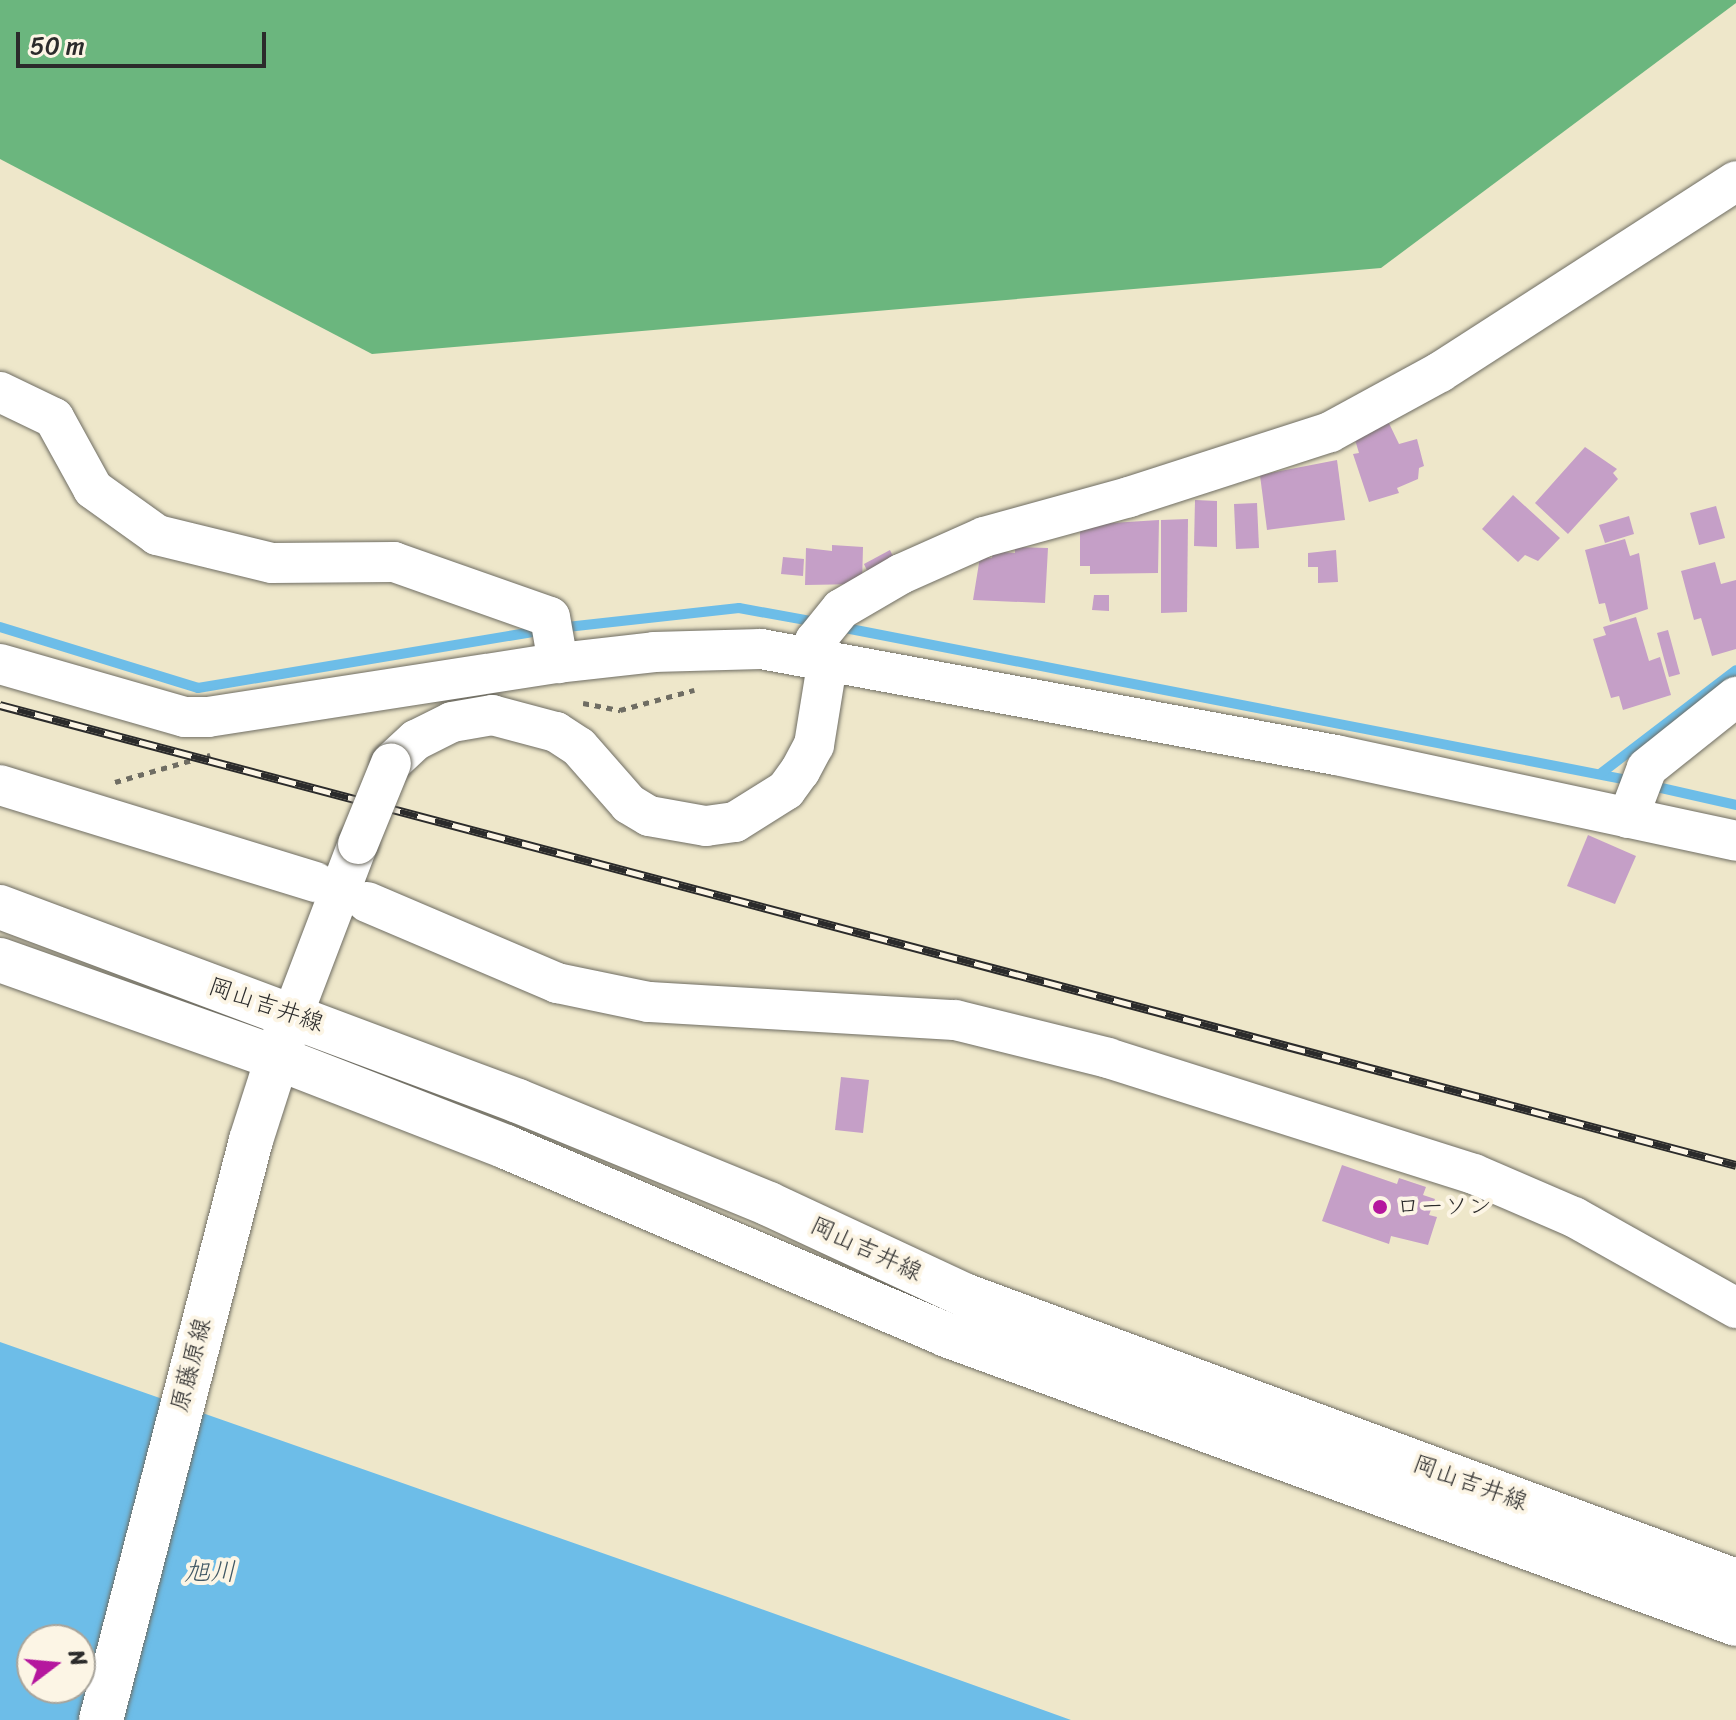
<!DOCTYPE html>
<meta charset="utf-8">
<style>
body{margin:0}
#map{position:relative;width:1736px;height:1720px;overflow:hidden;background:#eee7ca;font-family:Sriracha,"Klee One",sans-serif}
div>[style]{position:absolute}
.forest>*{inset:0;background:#6bb67e}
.water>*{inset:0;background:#6dbde8}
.stream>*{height:10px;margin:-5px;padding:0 5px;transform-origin:5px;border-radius:5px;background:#6dbde8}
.building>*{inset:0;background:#c59fc7}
.path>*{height:5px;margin-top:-2.5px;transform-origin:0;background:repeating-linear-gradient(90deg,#6f6d63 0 6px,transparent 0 12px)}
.roads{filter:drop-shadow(0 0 2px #6f6d63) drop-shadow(0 0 2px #6f6d63)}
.minor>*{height:40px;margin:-20px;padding:0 20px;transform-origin:20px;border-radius:20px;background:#fff}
.major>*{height:44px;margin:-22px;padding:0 22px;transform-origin:22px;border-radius:22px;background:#fff}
.rail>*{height:9px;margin-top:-4.5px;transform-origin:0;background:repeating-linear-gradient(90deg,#fcf5e5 0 18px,#2b2b2b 0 36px);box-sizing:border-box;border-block:2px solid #2b2b2b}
.bridges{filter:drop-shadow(0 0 2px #6f6d63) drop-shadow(0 0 2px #6f6d63)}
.minor-bridge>*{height:40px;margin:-20px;padding:0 20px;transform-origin:20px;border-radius:20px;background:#fff}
.dots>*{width:22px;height:22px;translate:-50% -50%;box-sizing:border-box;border:4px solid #fcf5e5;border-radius:50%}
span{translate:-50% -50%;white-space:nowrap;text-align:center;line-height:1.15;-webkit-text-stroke:8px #fcf5e5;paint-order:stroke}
.street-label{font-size:24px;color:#2b2b2b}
.poi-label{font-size:24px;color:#2b2b2b}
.left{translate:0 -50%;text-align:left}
.water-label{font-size:26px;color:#3f5764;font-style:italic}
.north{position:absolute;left:16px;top:1624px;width:80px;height:80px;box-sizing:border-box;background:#fcf5e5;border:2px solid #a8a49b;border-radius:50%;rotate:74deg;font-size:22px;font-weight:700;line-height:32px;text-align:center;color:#2b2b2b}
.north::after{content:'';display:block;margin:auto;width:28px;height:36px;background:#b5179e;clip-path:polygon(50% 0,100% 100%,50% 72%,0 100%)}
.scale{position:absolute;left:16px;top:32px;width:250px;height:36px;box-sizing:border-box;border:4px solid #2b2b2b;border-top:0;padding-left:10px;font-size:24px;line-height:28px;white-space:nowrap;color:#2b2b2b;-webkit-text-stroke:6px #fcf5e5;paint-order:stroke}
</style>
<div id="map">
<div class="forest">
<div style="clip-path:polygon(0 0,1736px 0,1736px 3px,1381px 268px,372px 354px,0 159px)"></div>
</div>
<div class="water">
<div style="clip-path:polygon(evenodd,0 1342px,725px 1596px,1071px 1720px,0 1720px,0 1342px,32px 1640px,80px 1640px,80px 1688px,32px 1688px,32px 1640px)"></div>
</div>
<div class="stream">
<div style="left:0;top:627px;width:207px;rotate:17.1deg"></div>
<div style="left:198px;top:688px;width:350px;rotate:-9.5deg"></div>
<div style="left:840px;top:627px;width:808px;rotate:10.99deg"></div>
<div style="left:558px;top:628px;width:182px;rotate:-6.3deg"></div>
<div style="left:739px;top:608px;width:78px;rotate:10.3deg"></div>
<div style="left:1600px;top:774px;width:171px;rotate:-37.4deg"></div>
<div style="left:1648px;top:785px;width:90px;rotate:12.8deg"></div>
</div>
<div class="building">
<div style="clip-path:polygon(1385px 415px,1399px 444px,1417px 439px,1424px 466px,1419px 468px,1418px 479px,1397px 488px,1399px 493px,1369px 502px,1353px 454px,1359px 453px,1353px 433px)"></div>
<div style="clip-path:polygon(1585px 447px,1617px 469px,1613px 473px,1618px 479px,1568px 534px,1535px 503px)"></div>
<div style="clip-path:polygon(1337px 460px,1345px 520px,1267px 530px,1260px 475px)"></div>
<div style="clip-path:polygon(1513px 495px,1560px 538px,1538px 561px,1525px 555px,1518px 562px,1482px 529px)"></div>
<div style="clip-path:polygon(1195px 500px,1217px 501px,1217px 547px,1194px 546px)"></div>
<div style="clip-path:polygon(1257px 503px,1259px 548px,1236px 549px,1234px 504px)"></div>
<div style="clip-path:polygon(1716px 506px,1725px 538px,1699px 545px,1690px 513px)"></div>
<div style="clip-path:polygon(1629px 516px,1634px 534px,1605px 543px,1599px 525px)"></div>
<div style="clip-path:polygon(1188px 519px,1187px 612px,1161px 613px,1161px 520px)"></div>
<div style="clip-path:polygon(1159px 520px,1158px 573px,1090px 574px,1090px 566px,1080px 566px,1080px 525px)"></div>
<div style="clip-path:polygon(1625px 539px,1630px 556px,1639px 553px,1648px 609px,1610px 622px,1605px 603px,1599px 604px,1585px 550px)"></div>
<div style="clip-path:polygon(832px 545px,863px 547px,862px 584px,805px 585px,806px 548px,832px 551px)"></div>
<div style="clip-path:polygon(1015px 547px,1048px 548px,1045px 603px,973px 600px,980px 557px,992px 558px,992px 551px,1015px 553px)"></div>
<div style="clip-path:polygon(890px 550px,897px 565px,871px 579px,864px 564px)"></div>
<div style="clip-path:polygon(1336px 550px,1338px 582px,1318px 583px,1318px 567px,1308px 567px,1308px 553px)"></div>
<div style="clip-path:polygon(783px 557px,804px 559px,803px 576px,781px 574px)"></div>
<div style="clip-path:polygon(1715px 562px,1721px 584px,1736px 580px,1736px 649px,1712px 656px,1701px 618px,1694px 620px,1681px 571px)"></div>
<div style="clip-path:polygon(1094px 595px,1109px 595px,1109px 611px,1092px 610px)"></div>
<div style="clip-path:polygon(1636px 617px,1649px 661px,1660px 657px,1671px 695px,1623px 710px,1619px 696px,1611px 698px,1593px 639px,1606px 635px,1603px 627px)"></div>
<div style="clip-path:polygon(1668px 630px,1680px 674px,1669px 677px,1657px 633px)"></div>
<div style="clip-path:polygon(1588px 835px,1636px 856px,1615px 904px,1567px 886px)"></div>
<div style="clip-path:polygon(841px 1077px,869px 1080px,863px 1133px,835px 1130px)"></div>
<div style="clip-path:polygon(1342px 1165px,1397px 1184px,1399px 1178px,1426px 1187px,1423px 1195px,1435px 1199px,1429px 1215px,1437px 1217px,1428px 1245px,1391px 1236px,1389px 1244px,1322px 1221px)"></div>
</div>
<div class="path">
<div style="left:583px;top:703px;width:38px;rotate:11deg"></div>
<div style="left:620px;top:710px;width:77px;rotate:-15.1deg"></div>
<div style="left:115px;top:782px;width:99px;rotate:-15.9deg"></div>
</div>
<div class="roads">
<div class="minor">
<div style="left:0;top:392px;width:60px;rotate:25.7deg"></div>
<div style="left:54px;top:418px;width:81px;rotate:61.2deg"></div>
<div style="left:93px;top:489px;width:79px;rotate:35.7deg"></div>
<div style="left:157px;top:535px;width:118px;rotate:13.7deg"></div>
<div style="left:272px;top:563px;width:122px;rotate:-0.5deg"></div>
<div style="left:394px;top:562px;width:165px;rotate:19.4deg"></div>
<div style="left:550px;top:617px;width:47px;rotate:80.1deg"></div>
<div style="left:810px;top:657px;width:17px;rotate:-73deg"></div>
<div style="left:815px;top:641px;width:41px;rotate:-50.9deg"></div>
<div style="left:841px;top:609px;width:69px;rotate:-30.3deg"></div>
<div style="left:901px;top:574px;width:91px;rotate:-24deg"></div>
<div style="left:984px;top:537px;width:150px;rotate:-15.4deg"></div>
<div style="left:1129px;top:497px;width:211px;rotate:-17.9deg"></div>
<div style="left:1330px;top:432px;width:125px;rotate:-28.6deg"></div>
<div style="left:1440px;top:372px;width:352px;rotate:-32.8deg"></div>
<div style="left:0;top:664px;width:192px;rotate:16deg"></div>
<div style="left:185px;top:717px;width:23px"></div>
<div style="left:208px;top:717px;width:354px;rotate:-8.8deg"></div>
<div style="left:558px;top:663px;width:97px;rotate:-6.5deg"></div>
<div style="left:654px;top:652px;width:107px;rotate:-1.6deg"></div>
<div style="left:761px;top:649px;width:585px;rotate:10.45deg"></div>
<div style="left:1336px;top:755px;width:409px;rotate:12.1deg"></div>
<div style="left:391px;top:763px;width:34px;rotate:-43deg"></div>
<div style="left:416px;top:740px;width:40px;rotate:-26.6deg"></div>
<div style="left:452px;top:722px;width:41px;rotate:-9.9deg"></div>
<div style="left:492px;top:715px;width:66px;rotate:14.9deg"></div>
<div style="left:556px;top:732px;width:27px;rotate:33deg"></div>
<div style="left:579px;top:747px;width:76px;rotate:48.7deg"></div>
<div style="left:629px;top:804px;width:23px;rotate:31deg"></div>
<div style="left:649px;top:816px;width:58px;rotate:10deg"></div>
<div style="left:706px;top:826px;width:29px;rotate:-8deg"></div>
<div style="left:735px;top:822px;width:60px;rotate:-32.1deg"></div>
<div style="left:786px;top:790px;width:24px;rotate:-54deg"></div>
<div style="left:800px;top:771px;width:30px;rotate:-62deg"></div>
<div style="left:814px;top:745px;width:87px;rotate:-80.8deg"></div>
<div style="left:0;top:785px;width:330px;rotate:17.1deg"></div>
<div style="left:1628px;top:818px;width:53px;rotate:-69.2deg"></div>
<div style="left:1647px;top:768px;width:114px;rotate:-38.6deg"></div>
<div style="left:367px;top:902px;width:207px;rotate:23.1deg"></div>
<div style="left:557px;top:983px;width:94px;rotate:11.7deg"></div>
<div style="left:649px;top:1002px;width:307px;rotate:3.4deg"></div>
<div style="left:955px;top:1020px;width:158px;rotate:13.9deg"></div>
<div style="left:1108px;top:1058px;width:384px;rotate:17.6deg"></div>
<div style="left:1474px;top:1174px;width:109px;rotate:23.3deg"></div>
<div style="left:1574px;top:1217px;width:186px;rotate:29.3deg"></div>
<div style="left:293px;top:1014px;width:182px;rotate:-69.1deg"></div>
</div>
<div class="major">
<div style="left:0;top:907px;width:553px;rotate:20.53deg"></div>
<div style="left:518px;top:1101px;width:271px;rotate:22.3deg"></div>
<div style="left:769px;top:1204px;width:215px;rotate:25deg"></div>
<div style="left:964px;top:1295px;width:823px;rotate:20.33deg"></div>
<div style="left:0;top:960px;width:294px;rotate:19.5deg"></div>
<div style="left:277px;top:1058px;width:246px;rotate:21.2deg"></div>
<div style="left:506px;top:1147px;width:478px;rotate:23.1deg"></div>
<div style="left:946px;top:1335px;width:841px;rotate:20.09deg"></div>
<div style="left:101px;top:1720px;width:599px;rotate:-75.5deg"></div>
<div style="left:251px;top:1140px;width:114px;rotate:-72.2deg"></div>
</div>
</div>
<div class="rail">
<div style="left:0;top:705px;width:1796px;rotate:14.84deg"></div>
</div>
<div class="bridges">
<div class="minor-bridge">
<div style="left:358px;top:844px;width:87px;rotate:-67.8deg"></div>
</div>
</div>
<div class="dots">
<div style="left:1380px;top:1207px;background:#b5179e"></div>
</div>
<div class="street-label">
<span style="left:266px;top:1005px;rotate:19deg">岡山吉井線</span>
<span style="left:866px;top:1249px;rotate:25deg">岡山吉井線</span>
<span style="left:191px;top:1365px;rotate:-75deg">原藤原線</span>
<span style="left:1470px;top:1483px;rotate:20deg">岡山吉井線</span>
</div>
<div class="poi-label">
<span class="left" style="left:1396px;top:1207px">ローソン</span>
</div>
<div class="water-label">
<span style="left:210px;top:1572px">旭川</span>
</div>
<div class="north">N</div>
<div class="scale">50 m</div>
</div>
